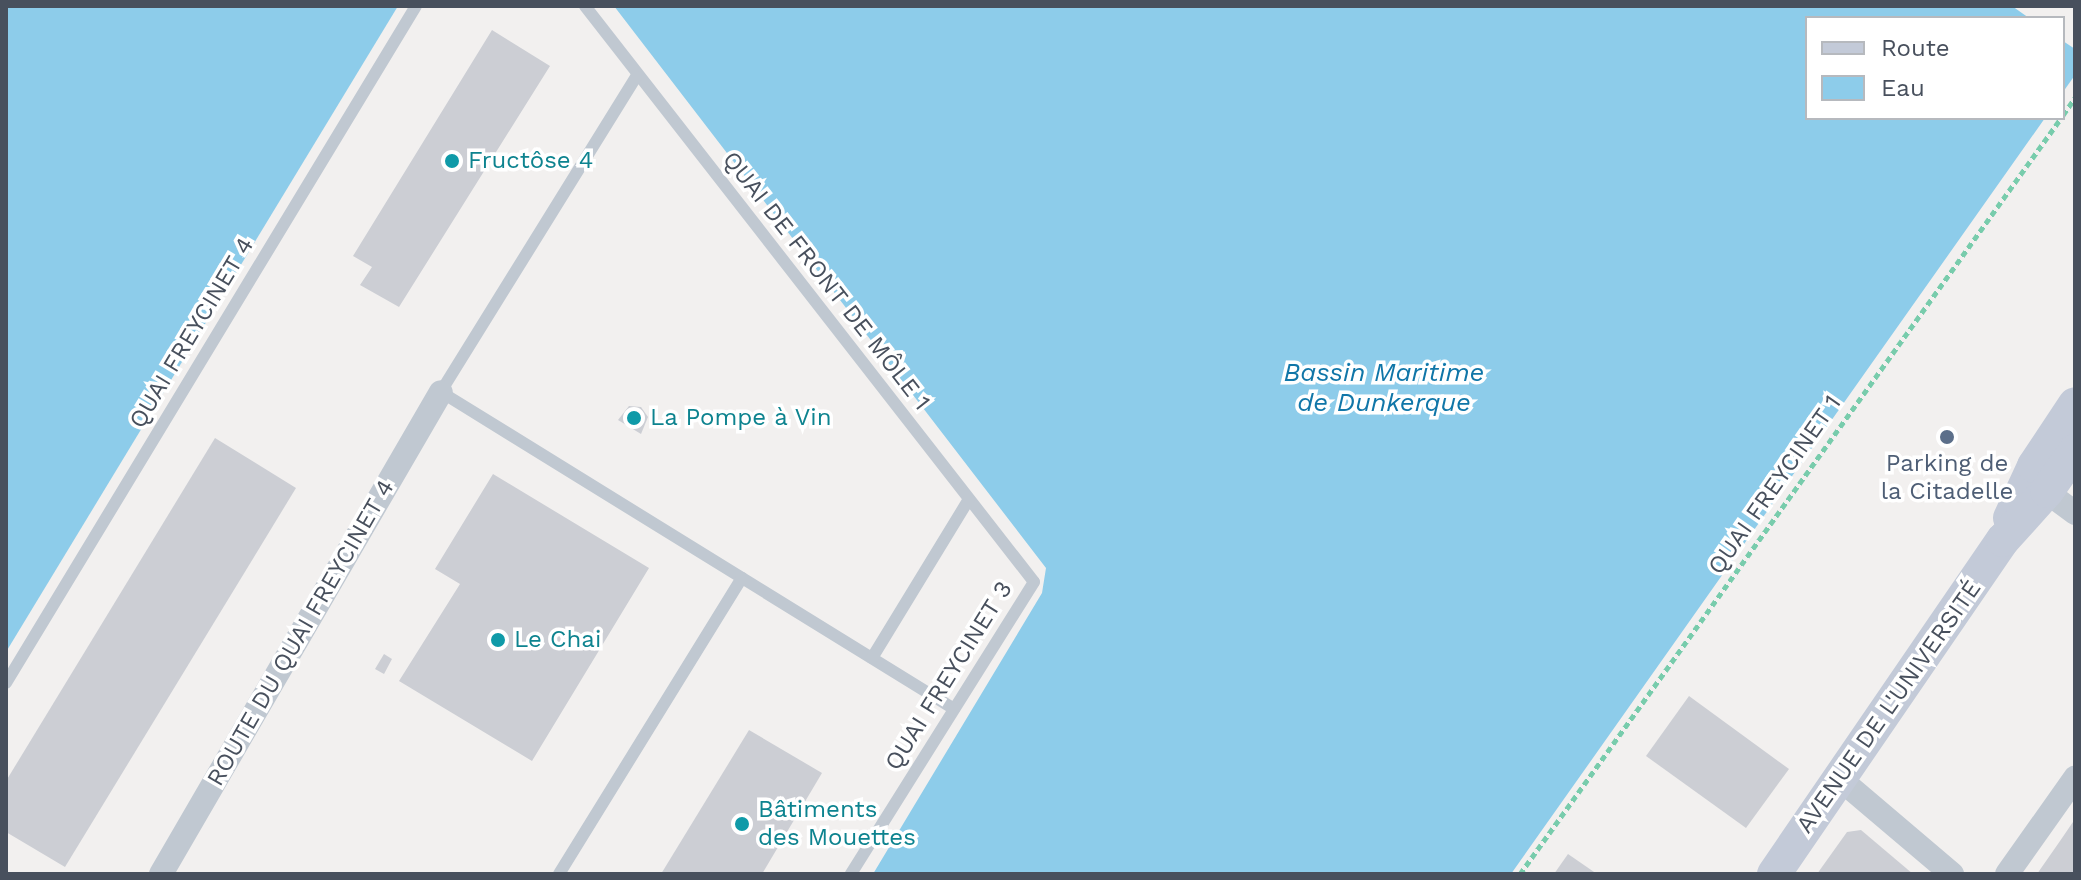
<!DOCTYPE html>
<meta charset="utf-8">
<style>
body{margin:0}
#map{position:relative;width:2081px;height:880px;overflow:hidden;background:#f2f0ef;font-family:"Work Sans",sans-serif}
div>[style]{position:absolute}
.water>*{inset:0;background:#8dccea}
.building>*{inset:0;background:#ccced4}
.path>*{height:5px;margin-top:-2.5px;transform-origin:0;background:repeating-linear-gradient(90deg,#78ccac 0 6px,transparent 0 10px)}
.lane>*{height:12px;margin:-6px;padding:0 6px;transform-origin:6px;border-radius:6px;background:#c0c8d1}
.street>*{height:24px;margin:-12px;padding:0 12px;transform-origin:12px;border-radius:12px;background:#c0c8d1}
.secondary>*{height:34px;margin:-17px;padding:0 17px;transform-origin:17px;border-radius:17px;background:#c3cad8}
.dots>*{width:22px;height:22px;translate:-50% -50%;box-sizing:border-box;border:4px solid #fff;border-radius:50%}
span{translate:-50% -50%;white-space:nowrap;text-align:center;line-height:1.15;-webkit-text-stroke:7px #fff;paint-order:stroke}
.culture-label{font-size:24px;color:#0d838f}
.left{translate:0 -50%;text-align:left}
.street-label{font-size:24px;color:#48505d}
.service-label{font-size:24px;color:#4e5e75}
.water-label{font-size:26px;color:#1076a8;font-style:italic}
.frame{position:absolute;inset:0;border:8px solid #48505d;pointer-events:none}
.legend{position:absolute;left:1805px;top:16px;width:260px;height:104px;box-sizing:border-box;background:#fff;border:2px solid #b6b9be;margin:0;padding:10px 14px;list-style:none;font-size:24px;color:#48505d}
.legend li{display:flex;align-items:center;gap:16px;height:40px}
.legend b{width:40px;border:2px solid #b6b9be}
</style>
<div id="map">
<div class="water">
<div style="clip-path:polygon(6px 6px,398px 6px,6px 652px)"></div>
<div style="clip-path:polygon(614px 6px,2012px 6px,2029px 18px,1807px 18px,1807px 118px,2045px 118px,1511px 874px,873px 874px,1042px 593px,1046px 568px)"></div>
<div style="clip-path:polygon(2063px 41px,2075px 49px,2075px 75px,2063px 92px)"></div>
</div>
<div class="building">
<div style="clip-path:polygon(492px 30px,550px 66px,399px 307px,360px 285px,372px 267px,353px 256px)"></div>
<div style="clip-path:polygon(629px 406px,641px 407px,648px 417px,641px 434px,618px 420px)"></div>
<div style="clip-path:polygon(215px 438px,296px 488px,65px 867px,6px 832px,6px 781px)"></div>
<div style="clip-path:polygon(493px 474px,649px 568px,532px 761px,399px 681px,460px 584px,435px 569px)"></div>
<div style="clip-path:polygon(384px 654px,392px 659px,384px 674px,375px 669px)"></div>
<div style="clip-path:polygon(1689px 696px,1789px 769px,1746px 828px,1646px 756px)"></div>
<div style="clip-path:polygon(749px 730px,822px 773px,762px 874px,661px 874px)"></div>
<div style="clip-path:polygon(2075px 819px,2075px 874px,2037px 874px,2060px 841px)"></div>
<div style="clip-path:polygon(1861px 830px,1913px 874px,1817px 874px,1847px 832px)"></div>
<div style="clip-path:polygon(1568px 854px,1597px 874px,1554px 874px)"></div>
</div>
<div class="path">
<div style="left:2063px;top:115px;width:21px;rotate:-55deg"></div>
<div style="left:1520px;top:874px;width:930px;rotate:-54.41deg"></div>
</div>
<div class="lane">
<div style="left:585px;top:6px;width:730px;rotate:52.06deg"></div>
<div style="left:1034px;top:582px;width:345px;rotate:122.1deg"></div>
<div style="left:636px;top:77px;width:370px;rotate:121.8deg"></div>
<div style="left:441px;top:392px;width:603px;rotate:31.71deg"></div>
<div style="left:872px;top:658px;width:186px;rotate:-58.6deg"></div>
<div style="left:6px;top:683px;width:791px;rotate:-58.8deg"></div>
<div style="left:559px;top:874px;width:348px;rotate:-58.3deg"></div>
</div>
<div class="street">
<div style="left:2036px;top:484px;width:49px;rotate:36.6deg"></div>
<div style="left:1840px;top:779px;width:147px;rotate:40.3deg"></div>
<div style="left:161px;top:874px;width:557px;rotate:-59.85deg"></div>
<div style="left:2007px;top:874px;width:118px;rotate:-54.7deg"></div>
</div>
<div class="secondary">
<div style="left:2010px;top:518px;width:57px;rotate:-65.2deg"></div>
<div style="left:2034px;top:466px;width:74px;rotate:-56.5deg"></div>
<div style="left:1774px;top:874px;width:405px;rotate:-55.6deg"></div>
<div style="left:2003px;top:540px;width:66px;rotate:-48.1deg"></div>
<div style="left:2047px;top:491px;width:49px;rotate:-55deg"></div>
</div>
<div class="dots">
<div style="left:452px;top:161px;background:#0f9aa8"></div>
<div style="left:634px;top:418px;background:#0f9aa8"></div>
<div style="left:1947px;top:437px;background:#5c6f8a"></div>
<div style="left:498px;top:640px;background:#0f9aa8"></div>
<div style="left:742px;top:824px;background:#0f9aa8"></div>
</div>
<div class="culture-label">
<span class="left" style="left:468px;top:161px">Fructôse 4</span>
<span class="left" style="left:650px;top:418px">La Pompe à Vin</span>
<span class="left" style="left:514px;top:640px">Le Chai</span>
<span class="left" style="left:758px;top:824px">Bâtiments<br>des Mouettes</span>
</div>
<div class="street-label">
<span style="left:826px;top:281px;rotate:52deg">QUAI DE FRONT DE MÔLE 1</span>
<span style="left:192px;top:333px;rotate:-59deg">QUAI FREYCINET 4</span>
<span style="left:1775px;top:485px;rotate:-55deg">QUAI FREYCINET 1</span>
<span style="left:301px;top:633px;rotate:-60deg">ROUTE DU QUAI FREYCINET 4</span>
<span style="left:949px;top:676px;rotate:-58deg">QUAI FREYCINET 3</span>
<span style="left:1889px;top:707px;rotate:-55deg">AVENUE DE L'UNIVERSITÉ</span>
</div>
<div class="service-label">
<span style="left:1947px;top:478px">Parking de<br>la Citadelle</span>
</div>
<div class="water-label">
<span style="left:1384px;top:388px">Bassin Maritime<br>de Dunkerque</span>
</div>
<div class="frame"></div>
<ul class="legend">
<li><b style="height:10px;background:#c3cad8"></b>Route</li>
<li><b style="height:22px;background:#8dccea"></b>Eau</li>
</ul>
</div>
